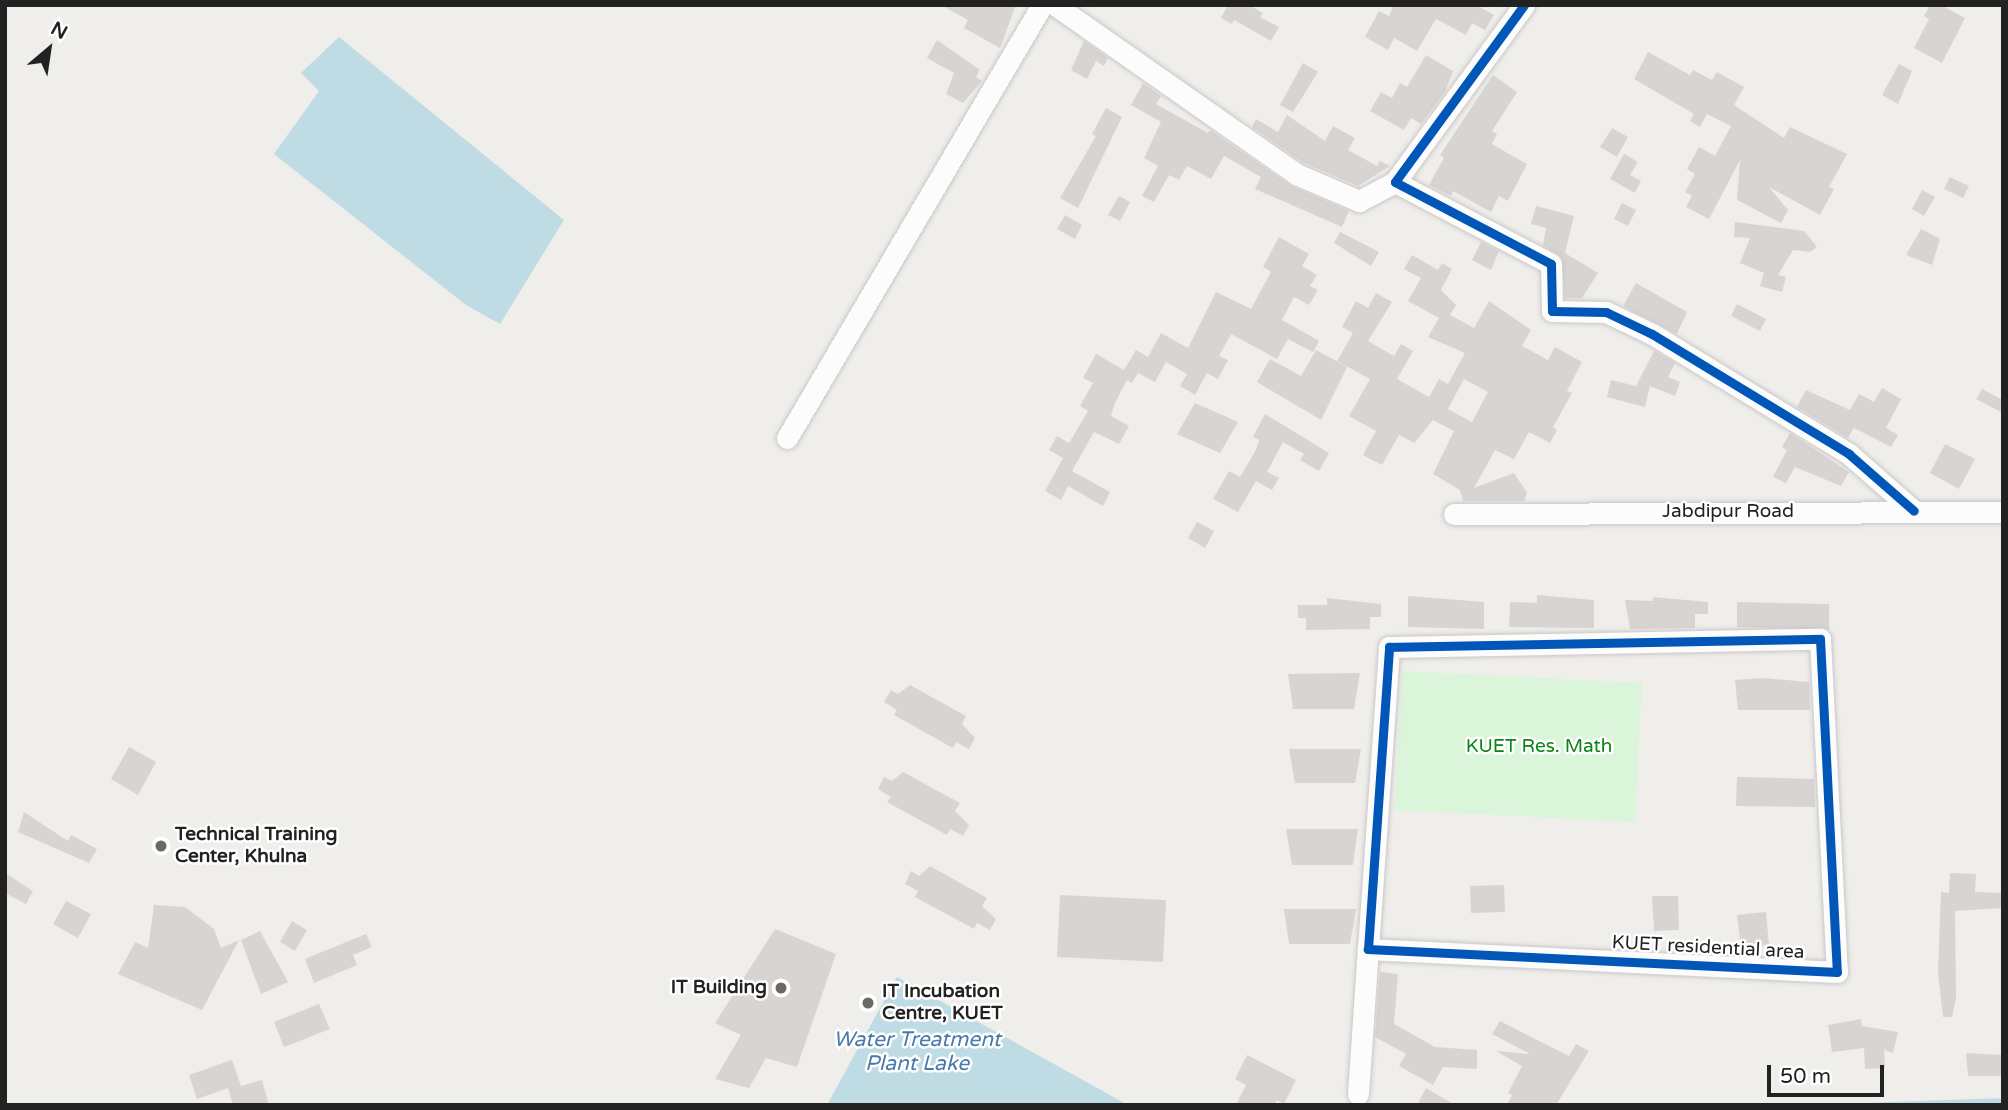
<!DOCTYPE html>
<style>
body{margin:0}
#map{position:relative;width:2008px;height:1110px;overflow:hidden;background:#f0eeeb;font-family:"Varela Round",sans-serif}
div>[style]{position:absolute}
.park>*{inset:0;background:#daf5da}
.water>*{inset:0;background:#bfdbe3}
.building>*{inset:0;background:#d7d4d2}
.roads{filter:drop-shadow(0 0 2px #c9c8c7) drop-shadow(0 0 2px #c9c8c7)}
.minor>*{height:21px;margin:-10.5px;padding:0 10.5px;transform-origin:10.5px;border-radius:10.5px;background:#fdfcfc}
.cycleway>*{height:9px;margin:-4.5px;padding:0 4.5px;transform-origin:4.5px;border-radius:4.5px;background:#0057b8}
.dots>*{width:19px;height:19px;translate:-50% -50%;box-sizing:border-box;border:4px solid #fff;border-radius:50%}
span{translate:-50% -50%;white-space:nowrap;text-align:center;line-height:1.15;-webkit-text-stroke:5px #fff;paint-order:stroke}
.street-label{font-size:19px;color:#222}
.park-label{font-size:19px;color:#0c8416}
.poi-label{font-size:19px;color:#222;font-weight:700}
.left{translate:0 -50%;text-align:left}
.right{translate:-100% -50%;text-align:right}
.water-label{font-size:21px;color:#4a7aab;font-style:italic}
.frame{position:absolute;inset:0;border:7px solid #222;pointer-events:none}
.north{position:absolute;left:14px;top:14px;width:70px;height:70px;-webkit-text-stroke:5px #fff;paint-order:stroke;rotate:29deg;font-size:19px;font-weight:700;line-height:28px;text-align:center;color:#222}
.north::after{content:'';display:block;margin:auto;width:24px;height:32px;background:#222;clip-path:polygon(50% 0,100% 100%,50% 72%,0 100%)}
.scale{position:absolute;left:1767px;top:1065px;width:117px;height:32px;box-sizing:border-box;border:4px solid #222;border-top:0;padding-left:9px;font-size:21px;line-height:24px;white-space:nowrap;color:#222;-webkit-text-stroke:5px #fff;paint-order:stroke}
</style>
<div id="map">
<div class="park">
<div style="clip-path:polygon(1402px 671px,1642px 683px,1635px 822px,1395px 810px)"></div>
</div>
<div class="water">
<div style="clip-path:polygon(339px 37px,564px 220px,500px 324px,466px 305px,274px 154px,319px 91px,301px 73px)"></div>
<div style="clip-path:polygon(897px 977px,1128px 1105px,827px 1105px)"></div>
<div style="clip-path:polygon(2003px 1098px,2003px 1105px,1808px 1105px)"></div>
</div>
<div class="building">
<div style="clip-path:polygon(941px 5px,1016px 5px,1000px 48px,964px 28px,968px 20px)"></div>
<div style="clip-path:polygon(1228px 5px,1249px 5px,1263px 13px,1260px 17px,1279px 27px,1271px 41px,1234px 20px,1232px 24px,1221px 18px)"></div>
<div style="clip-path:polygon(1394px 5px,1476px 5px,1494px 15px,1485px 30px,1472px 23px,1466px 35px,1436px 19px,1417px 51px,1394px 38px,1388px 50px,1365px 37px,1379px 11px,1389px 16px)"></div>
<div style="clip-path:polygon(1930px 5px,1941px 5px,1965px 18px,1942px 63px,1914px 48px,1929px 19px,1924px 16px)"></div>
<div style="clip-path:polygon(937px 40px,980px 70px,976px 77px,982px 81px,963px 103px,946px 94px,954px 73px,927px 58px)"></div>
<div style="clip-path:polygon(1084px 41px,1108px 58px,1104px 66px,1096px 61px,1087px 79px,1071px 70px)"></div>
<div style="clip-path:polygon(1648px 52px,1690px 75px,1693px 70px,1712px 80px,1717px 72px,1744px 87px,1734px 105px,1784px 138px,1790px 127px,1847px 154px,1829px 187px,1834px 189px,1820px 215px,1769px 187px,1788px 210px,1781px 223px,1737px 200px,1740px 160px,1709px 219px,1686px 207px,1692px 196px,1685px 192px,1695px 174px,1687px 169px,1699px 147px,1715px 156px,1731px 126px,1707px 114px,1700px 127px,1690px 121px,1694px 114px,1634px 79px)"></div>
<div style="clip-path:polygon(1426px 55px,1453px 71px,1445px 92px,1421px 124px,1411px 118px,1404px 130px,1370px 111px,1381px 92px,1392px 98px,1400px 83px,1407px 87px)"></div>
<div style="clip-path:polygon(1303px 63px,1318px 72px,1293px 112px,1280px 105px)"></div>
<div style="clip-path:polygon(1899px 64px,1912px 71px,1898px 104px,1882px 95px)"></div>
<div style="clip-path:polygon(1493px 75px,1517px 92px,1492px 131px,1497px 134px,1492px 144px,1527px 164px,1508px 201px,1499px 196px,1491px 212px,1453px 191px,1451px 196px,1429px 185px,1444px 158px,1440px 155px)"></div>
<div style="clip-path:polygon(1143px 83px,1161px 96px,1156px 104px,1208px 133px,1210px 130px,1291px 186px,1349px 211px,1342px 227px,1255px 189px,1261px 177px,1224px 156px,1211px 179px,1187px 166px,1179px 180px,1169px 175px,1154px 202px,1142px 196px,1158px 166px,1144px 158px,1161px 122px,1131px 105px)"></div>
<div style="clip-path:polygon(1106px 108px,1122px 117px,1078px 208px,1060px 198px,1096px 136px,1092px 134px)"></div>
<div style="clip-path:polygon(1287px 115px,1325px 141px,1333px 126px,1355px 138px,1348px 150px,1377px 166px,1380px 161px,1390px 166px,1358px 186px,1302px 162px,1252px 127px,1256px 119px,1278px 132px)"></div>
<div style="clip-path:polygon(1612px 128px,1628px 137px,1617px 157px,1600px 147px)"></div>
<div style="clip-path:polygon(1624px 154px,1638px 162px,1630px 175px,1641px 181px,1635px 193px,1610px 179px)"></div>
<div style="clip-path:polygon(1950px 177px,1969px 186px,1963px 198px,1944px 189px)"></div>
<div style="clip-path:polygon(1922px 190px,1935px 197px,1924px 216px,1912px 209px)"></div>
<div style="clip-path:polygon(1119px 196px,1130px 202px,1120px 221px,1108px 215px)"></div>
<div style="clip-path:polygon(1622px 203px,1636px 210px,1628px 226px,1614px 219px)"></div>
<div style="clip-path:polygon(1536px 206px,1574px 216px,1565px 253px,1598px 273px,1582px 298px,1565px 298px,1562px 258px,1543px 245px,1546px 228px,1531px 224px)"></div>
<div style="clip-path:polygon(1065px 215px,1082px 225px,1075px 239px,1057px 229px)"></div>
<div style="clip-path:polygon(1735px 222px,1804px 231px,1817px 247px,1810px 252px,1793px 250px,1778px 275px,1786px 277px,1782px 292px,1760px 286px,1764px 273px,1740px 263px,1750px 238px,1734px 237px)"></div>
<div style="clip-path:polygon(1921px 229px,1940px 239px,1932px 265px,1906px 255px)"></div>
<div style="clip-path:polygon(1340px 232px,1379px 252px,1371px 266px,1334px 243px)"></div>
<div style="clip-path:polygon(1279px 237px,1309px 254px,1302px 266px,1317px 275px,1310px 286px,1318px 290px,1309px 305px,1294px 297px,1282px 320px,1319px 341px,1313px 352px,1288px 339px,1277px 359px,1231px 334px,1219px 356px,1228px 360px,1218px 379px,1207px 373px,1195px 395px,1180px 386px,1187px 374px,1166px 362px,1155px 382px,1138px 373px,1132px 383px,1127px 380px,1115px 403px,1111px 416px,1129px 426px,1119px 444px,1094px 432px,1072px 471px,1110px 492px,1103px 506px,1068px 486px,1061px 500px,1045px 491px,1063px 458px,1049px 450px,1057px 436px,1069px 443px,1088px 411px,1080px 406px,1093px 383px,1083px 378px,1096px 354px,1124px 370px,1136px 350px,1148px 357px,1161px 333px,1188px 348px,1216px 292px,1251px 309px,1271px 272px,1263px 267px)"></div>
<div style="clip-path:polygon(1481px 242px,1499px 251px,1491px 270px,1472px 260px)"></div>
<div style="clip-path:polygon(evenodd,1412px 255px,1438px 270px,1442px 263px,1452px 269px,1441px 290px,1456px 305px,1450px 315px,1474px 328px,1489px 301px,1531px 330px,1522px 346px,1548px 360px,1555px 347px,1582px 362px,1567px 391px,1572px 393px,1553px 427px,1557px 430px,1550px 443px,1529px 432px,1514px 459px,1495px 450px,1474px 488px,1514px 473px,1527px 493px,1524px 501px,1463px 501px,1460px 490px,1433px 474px,1454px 431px,1433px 420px,1414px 443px,1399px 435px,1382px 465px,1363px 455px,1376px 431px,1349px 416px,1370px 379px,1337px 361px,1353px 333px,1342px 327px,1356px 301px,1368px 308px,1376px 293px,1392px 302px,1368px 341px,1394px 356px,1401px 344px,1413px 351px,1397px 379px,1429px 397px,1439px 379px,1448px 384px,1465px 353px,1428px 337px,1439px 318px,1408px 301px,1421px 278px,1404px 269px,1412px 255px,1464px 379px,1488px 392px,1472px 422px,1448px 409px,1464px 379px)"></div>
<div style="clip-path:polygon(1636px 283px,1687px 312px,1677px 334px,1623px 306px)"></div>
<div style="clip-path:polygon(1737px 304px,1766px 319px,1760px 331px,1731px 316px)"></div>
<div style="clip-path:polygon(1316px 350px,1347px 367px,1321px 420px,1257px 382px,1270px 359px,1301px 376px)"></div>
<div style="clip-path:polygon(1654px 351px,1675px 363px,1668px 377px,1680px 382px,1675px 396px,1650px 386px,1645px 407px,1607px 397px,1611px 380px,1636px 386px)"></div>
<div style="clip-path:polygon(1882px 388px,1901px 399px,1886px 428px,1898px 435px,1891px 447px,1854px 428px,1848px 438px,1797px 407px,1806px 390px,1850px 410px,1859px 394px,1874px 402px)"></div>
<div style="clip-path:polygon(1982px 389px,2003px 400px,2003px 413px,1976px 399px)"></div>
<div style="clip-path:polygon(1195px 403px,1238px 422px,1220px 453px,1177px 434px)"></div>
<div style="clip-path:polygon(1265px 414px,1329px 453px,1319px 471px,1300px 460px,1304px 454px,1283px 442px,1267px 472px,1279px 478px,1272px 490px,1256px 481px,1238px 512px,1213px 499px,1229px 471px,1240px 477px,1256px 450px,1259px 440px,1253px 437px)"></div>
<div style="clip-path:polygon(1790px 433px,1849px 472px,1841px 486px,1795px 467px,1786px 483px,1773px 477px,1787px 450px,1782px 447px)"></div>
<div style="clip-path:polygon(1945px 444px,1975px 459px,1959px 489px,1930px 473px)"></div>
<div style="clip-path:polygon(1197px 522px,1214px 531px,1205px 548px,1188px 538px)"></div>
<div style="clip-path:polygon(1537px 595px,1594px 600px,1594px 628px,1509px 627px,1510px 602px,1537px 603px)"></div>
<div style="clip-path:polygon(1408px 596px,1484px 602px,1484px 629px,1408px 627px)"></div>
<div style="clip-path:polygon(1653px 597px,1708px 602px,1708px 614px,1695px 614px,1695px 628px,1630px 629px,1625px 600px,1653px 601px)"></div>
<div style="clip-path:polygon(1327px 598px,1381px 604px,1381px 617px,1370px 617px,1370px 629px,1306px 630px,1306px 618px,1298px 618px,1298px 605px,1327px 605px)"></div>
<div style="clip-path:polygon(1737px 602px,1829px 604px,1829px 630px,1737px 627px)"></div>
<div style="clip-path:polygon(1360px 673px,1354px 709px,1293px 709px,1288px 674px)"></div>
<div style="clip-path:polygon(1763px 678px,1809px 682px,1810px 710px,1738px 710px,1735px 680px)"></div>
<div style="clip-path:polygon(910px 685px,966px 716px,962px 724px,975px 738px,969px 749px,956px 742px,953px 748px,894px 715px,897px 710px,884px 702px,891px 690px,898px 694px)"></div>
<div style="clip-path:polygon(129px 747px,156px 762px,138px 795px,111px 779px)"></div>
<div style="clip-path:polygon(1289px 749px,1361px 749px,1355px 783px,1295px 783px)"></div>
<div style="clip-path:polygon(903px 772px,960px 803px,955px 811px,969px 825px,963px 836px,950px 829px,947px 835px,887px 802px,891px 797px,878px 789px,884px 777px,892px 781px)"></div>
<div style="clip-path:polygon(1737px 777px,1814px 779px,1815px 807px,1736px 806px)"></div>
<div style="clip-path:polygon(24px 812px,68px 841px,71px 835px,97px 849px,89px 863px,18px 832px)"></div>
<div style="clip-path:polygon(1286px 829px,1358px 829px,1353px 865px,1292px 865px)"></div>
<div style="clip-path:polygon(930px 866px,987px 898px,982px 906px,996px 919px,990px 930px,977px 923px,974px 929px,915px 897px,918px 891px,905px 884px,911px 871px,919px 876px)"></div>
<div style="clip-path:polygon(5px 873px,33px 891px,26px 904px,5px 893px)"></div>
<div style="clip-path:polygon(1950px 873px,1976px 874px,1975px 892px,2003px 893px,2003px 908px,1955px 911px,1956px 998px,1952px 1017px,1943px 1017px,1938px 972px,1941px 892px,1949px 893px)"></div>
<div style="clip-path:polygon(1504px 885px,1505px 912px,1471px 913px,1470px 886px)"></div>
<div style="clip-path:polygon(1060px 895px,1166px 900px,1163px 962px,1057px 957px)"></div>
<div style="clip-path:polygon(1652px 896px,1678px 896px,1679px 930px,1654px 931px)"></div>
<div style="clip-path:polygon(66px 901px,91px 914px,78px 938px,53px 924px)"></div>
<div style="clip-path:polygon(154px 905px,185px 907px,214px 929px,221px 948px,239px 940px,202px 1010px,118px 974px,135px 942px,148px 948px)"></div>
<div style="clip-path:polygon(1284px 909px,1356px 909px,1350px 944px,1289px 944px)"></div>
<div style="clip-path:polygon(1766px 912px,1769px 945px,1741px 948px,1737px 915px)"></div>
<div style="clip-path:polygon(292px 921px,307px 930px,295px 951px,280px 942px)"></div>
<div style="clip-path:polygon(775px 929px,836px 954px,797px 1067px,766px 1058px,749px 1088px,715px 1079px,741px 1035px,715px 1023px)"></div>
<div style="clip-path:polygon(260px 931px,288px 982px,261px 994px,241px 940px)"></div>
<div style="clip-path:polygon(366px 934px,372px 947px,353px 955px,357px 965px,314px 983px,305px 959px)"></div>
<div style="clip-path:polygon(1380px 972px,1398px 974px,1394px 1024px,1435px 1047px,1477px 1050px,1477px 1069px,1443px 1067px,1433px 1085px,1399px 1066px,1406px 1054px,1375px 1037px)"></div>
<div style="clip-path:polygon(319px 1004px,330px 1029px,284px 1047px,274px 1022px)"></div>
<div style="clip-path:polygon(1861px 1019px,1862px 1026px,1898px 1032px,1893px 1053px,1884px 1050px,1885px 1068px,1865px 1069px,1864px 1048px,1832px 1052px,1828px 1025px)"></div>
<div style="clip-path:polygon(1500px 1021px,1569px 1056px,1576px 1044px,1589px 1051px,1556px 1105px,1507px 1105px,1512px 1095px,1508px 1093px,1522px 1066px,1496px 1051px,1530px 1054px,1492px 1034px)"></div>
<div style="clip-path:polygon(1966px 1053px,2003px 1055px,2003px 1076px,1968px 1076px)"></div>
<div style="clip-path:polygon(1247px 1055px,1296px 1080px,1284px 1104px,1277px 1100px,1274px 1105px,1236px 1105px,1246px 1085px,1235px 1079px)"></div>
<div style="clip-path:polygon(232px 1060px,241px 1086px,262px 1080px,269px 1105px,233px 1105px,228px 1088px,197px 1099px,189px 1075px)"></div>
<div style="clip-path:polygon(1426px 1088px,1455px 1105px,1417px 1105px)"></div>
</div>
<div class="roads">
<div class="minor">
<div style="left:1055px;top:5px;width:294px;rotate:35deg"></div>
<div style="left:1296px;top:174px;width:69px;rotate:23.2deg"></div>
<div style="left:1359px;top:201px;width:41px;rotate:-27.8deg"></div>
<div style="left:1524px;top:5px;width:219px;rotate:126.1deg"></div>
<div style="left:1395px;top:182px;width:176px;rotate:27.7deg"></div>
<div style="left:1551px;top:264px;width:47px;rotate:88.8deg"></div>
<div style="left:1552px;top:311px;width:54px;rotate:1.1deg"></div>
<div style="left:1606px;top:312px;width:51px;rotate:25.6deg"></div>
<div style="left:1652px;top:334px;width:231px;rotate:31.3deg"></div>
<div style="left:1849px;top:454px;width:86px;rotate:41.2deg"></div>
<div style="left:787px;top:438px;width:503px;rotate:-59.51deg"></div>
<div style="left:1454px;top:514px;width:549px;rotate:-0.21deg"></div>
<div style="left:1820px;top:639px;width:333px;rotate:87.1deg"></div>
<div style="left:1837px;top:972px;width:470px;rotate:-177.2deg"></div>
<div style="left:1368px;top:949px;width:303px;rotate:-86deg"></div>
<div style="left:1389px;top:647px;width:431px;rotate:-1.1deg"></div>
<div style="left:1358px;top:1094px;width:145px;rotate:-86.1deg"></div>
</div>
</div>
<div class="cycleway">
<div style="left:1524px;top:5px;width:219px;rotate:126.1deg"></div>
<div style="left:1395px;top:182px;width:176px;rotate:27.7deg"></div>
<div style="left:1551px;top:264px;width:47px;rotate:88.8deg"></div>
<div style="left:1552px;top:311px;width:54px;rotate:1.1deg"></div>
<div style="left:1606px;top:312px;width:51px;rotate:25.6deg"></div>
<div style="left:1652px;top:334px;width:231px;rotate:31.3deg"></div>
<div style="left:1849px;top:454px;width:86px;rotate:41.2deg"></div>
<div style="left:1820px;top:639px;width:333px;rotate:87.1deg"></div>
<div style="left:1837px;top:972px;width:470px;rotate:-177.2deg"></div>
<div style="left:1368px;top:949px;width:303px;rotate:-86deg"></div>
<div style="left:1389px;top:647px;width:431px;rotate:-1.1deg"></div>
</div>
<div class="dots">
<div style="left:161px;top:846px;background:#6a6968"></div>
<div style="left:781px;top:988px;background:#6a6968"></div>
<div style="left:868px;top:1003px;background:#6a6968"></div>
</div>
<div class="street-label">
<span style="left:1728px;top:512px">Jabdipur Road</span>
<span style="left:1708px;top:948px;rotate:3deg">KUET residential area</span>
</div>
<div class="park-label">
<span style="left:1539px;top:747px">KUET Res. Math</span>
</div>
<div class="poi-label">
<span class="left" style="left:175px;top:846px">Technical Training<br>Center, Khulna</span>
<span class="right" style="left:767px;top:988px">IT Building</span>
<span class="left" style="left:882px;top:1003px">IT Incubation<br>Centre, KUET</span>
</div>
<div class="water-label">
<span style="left:917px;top:1052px">Water Treatment<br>Plant Lake</span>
</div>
<div class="frame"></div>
<div class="north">N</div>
<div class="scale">50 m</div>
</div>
